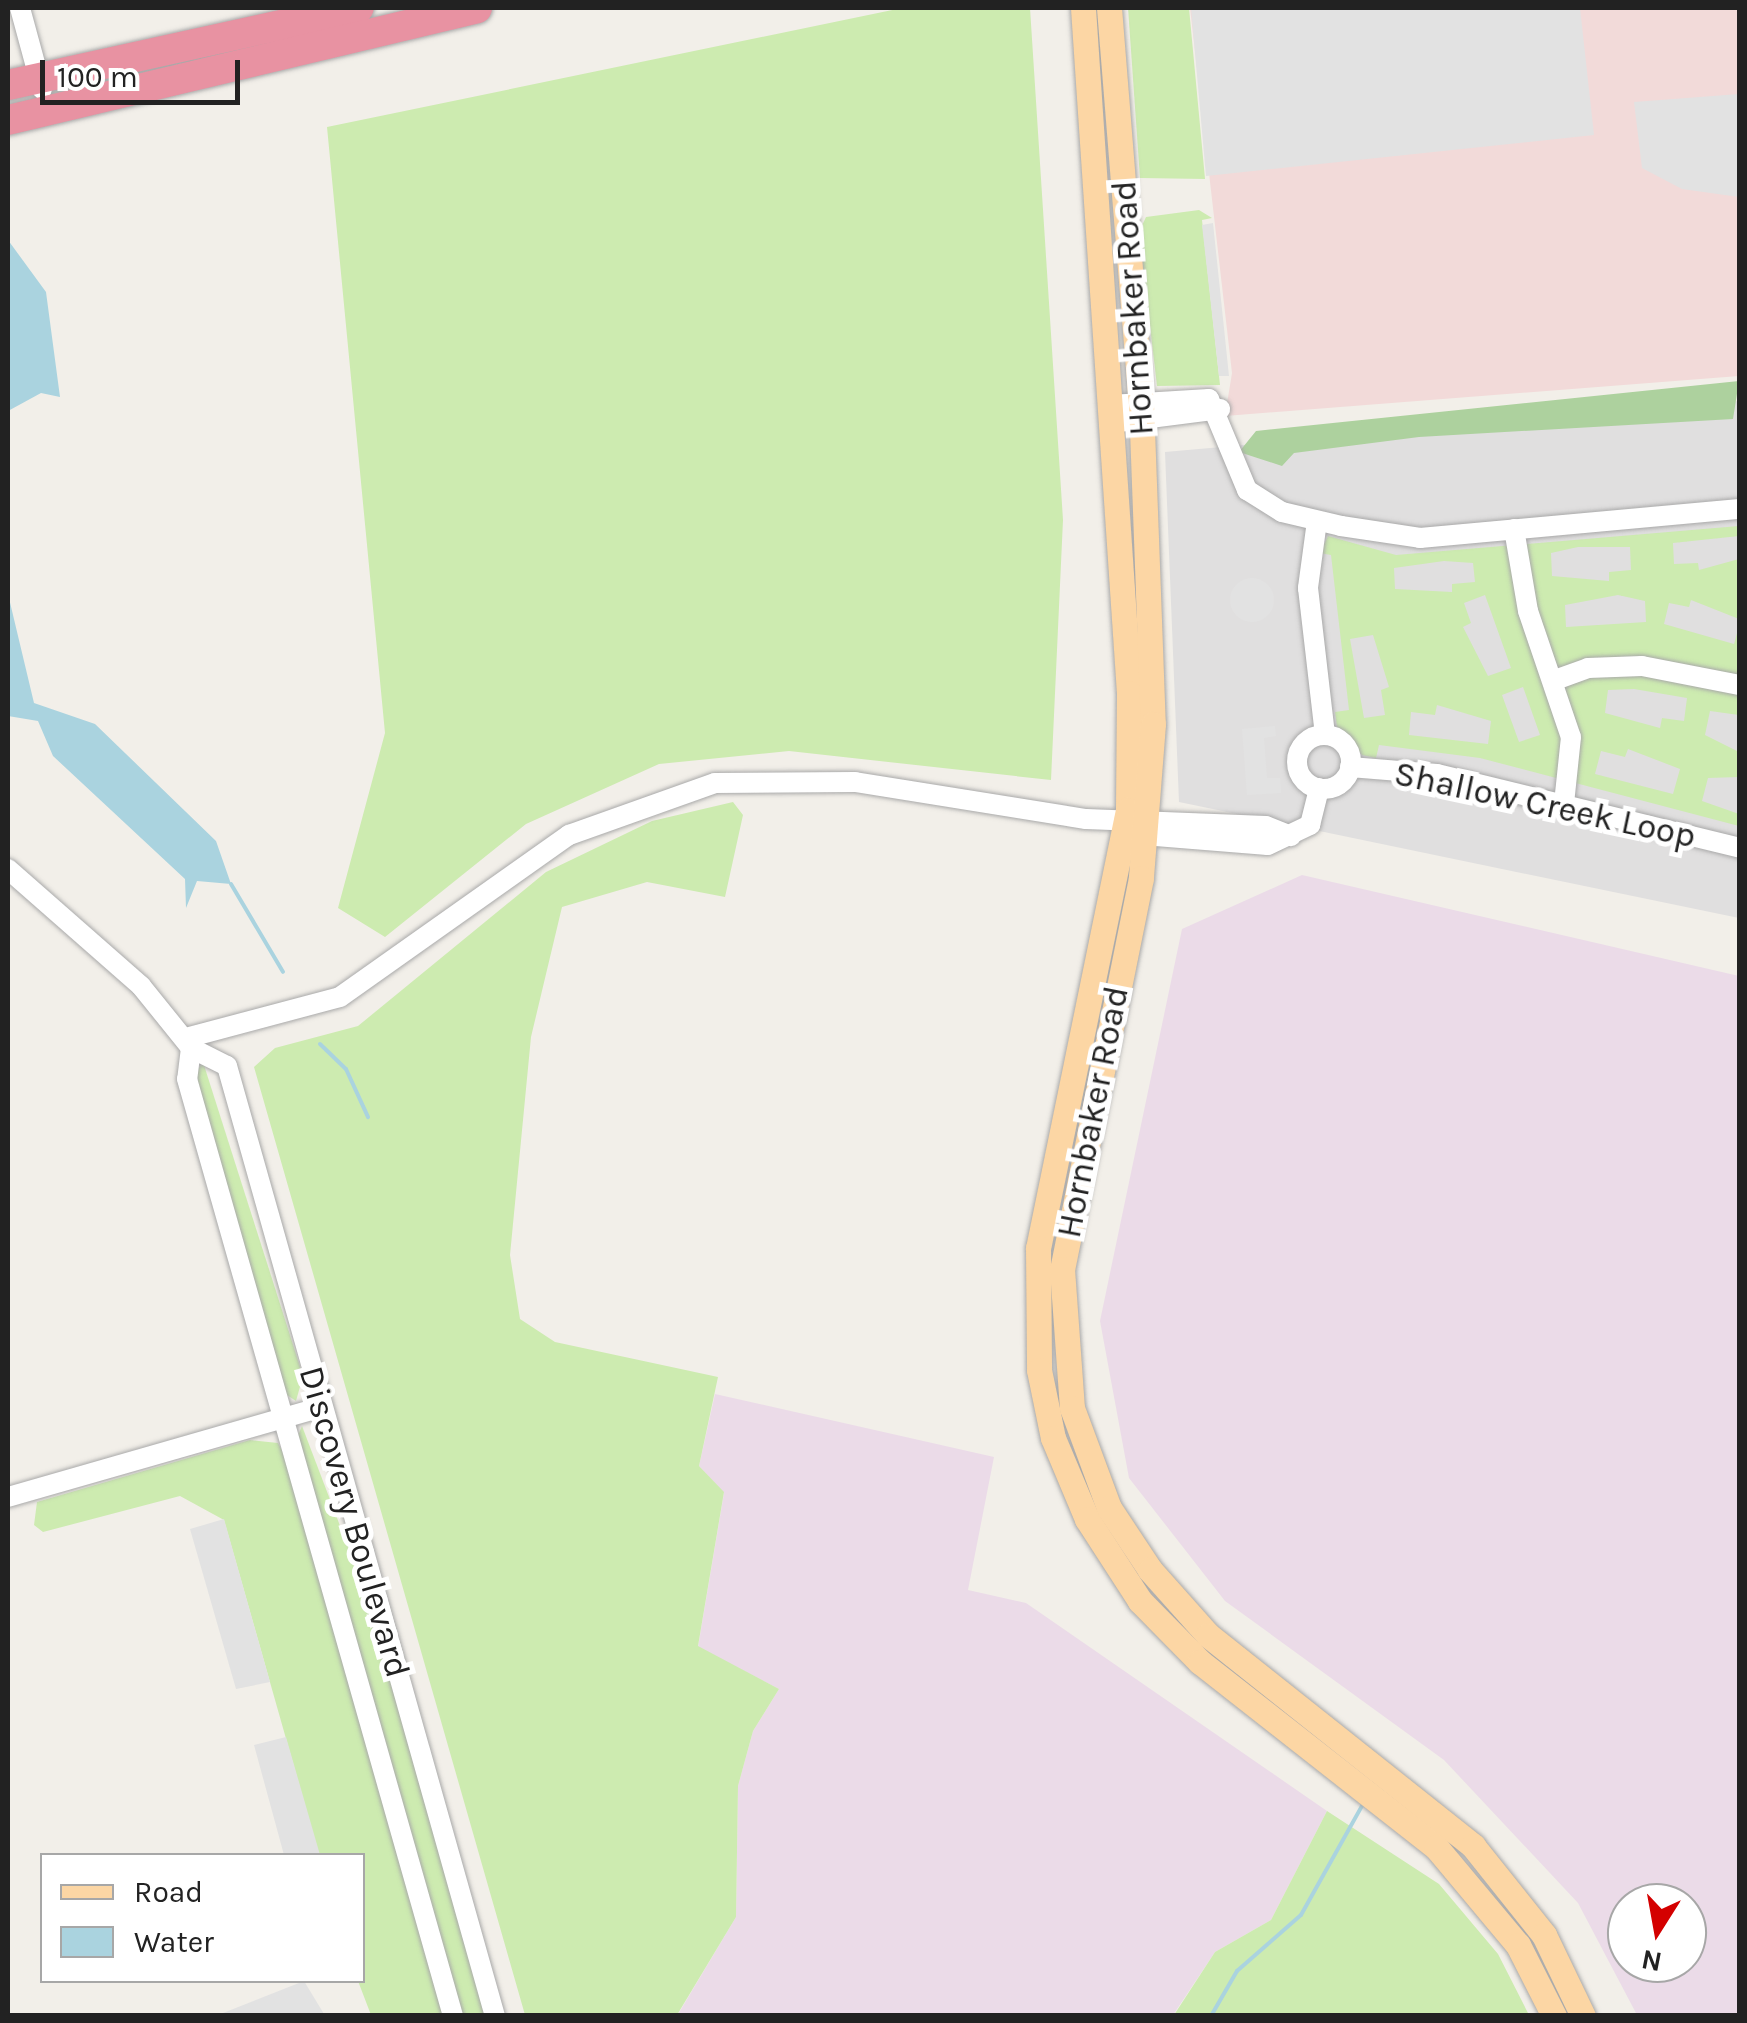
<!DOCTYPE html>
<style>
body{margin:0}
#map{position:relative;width:1747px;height:2023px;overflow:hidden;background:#f2efe9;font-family:Karla,sans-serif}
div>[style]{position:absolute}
.residential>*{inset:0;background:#e0dfdf}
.commercial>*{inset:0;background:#f2dad9}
.industrial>*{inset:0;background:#ebdbe8}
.grass>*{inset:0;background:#cdebb0}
.forest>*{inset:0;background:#add19e}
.parking>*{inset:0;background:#e2e2e2}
.round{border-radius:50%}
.water>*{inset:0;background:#aad3df}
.stream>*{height:4px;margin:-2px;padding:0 2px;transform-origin:2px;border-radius:2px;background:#aad3df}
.roads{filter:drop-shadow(0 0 2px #a9a9a9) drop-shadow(0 0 2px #a9a9a9)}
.minor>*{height:20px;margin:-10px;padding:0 10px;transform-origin:10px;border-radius:10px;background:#fff}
.minor>.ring{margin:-10px;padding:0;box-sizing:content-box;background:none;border:20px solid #fff;border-radius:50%}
.major>*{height:25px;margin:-12.5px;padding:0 12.5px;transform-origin:12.5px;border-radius:12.5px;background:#fcd6a4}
.highway>*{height:30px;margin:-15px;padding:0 15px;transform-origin:15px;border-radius:15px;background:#e892a2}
span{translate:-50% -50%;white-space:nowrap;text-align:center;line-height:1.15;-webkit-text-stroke:10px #fff;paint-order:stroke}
.street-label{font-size:35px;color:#222}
.frame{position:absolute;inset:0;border:10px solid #222;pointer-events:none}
.legend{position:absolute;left:40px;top:1853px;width:325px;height:130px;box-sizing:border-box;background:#fff;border:2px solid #a7a7a7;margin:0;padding:12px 18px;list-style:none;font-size:30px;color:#222}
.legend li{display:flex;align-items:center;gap:20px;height:50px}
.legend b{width:50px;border:2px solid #a7a7a7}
.north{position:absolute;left:1607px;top:1883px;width:100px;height:100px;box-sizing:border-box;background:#fff;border:2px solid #a7a7a7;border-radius:50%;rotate:191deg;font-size:28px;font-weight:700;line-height:40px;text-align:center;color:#222}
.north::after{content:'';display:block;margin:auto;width:35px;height:45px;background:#d40000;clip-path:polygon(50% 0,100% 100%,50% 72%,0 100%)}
.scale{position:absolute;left:40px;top:60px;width:200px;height:45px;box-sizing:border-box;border:5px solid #222;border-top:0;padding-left:12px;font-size:30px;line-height:35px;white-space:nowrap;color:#222;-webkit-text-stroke:8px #fff;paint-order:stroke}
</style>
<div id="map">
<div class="residential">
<div style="clip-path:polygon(1739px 401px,1739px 918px,1179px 802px,1165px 452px)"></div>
</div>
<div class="commercial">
<div style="clip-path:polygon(1190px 8px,1739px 8px,1739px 376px,1225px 416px,1232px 373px)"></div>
</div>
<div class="industrial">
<div style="clip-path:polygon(evenodd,1302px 875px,1739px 976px,1739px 2015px,1637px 2015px,1578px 1903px,1444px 1760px,1225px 1601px,1129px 1478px,1100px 1321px,1182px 929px,1302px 875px,1627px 1903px,1687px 1903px,1687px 1963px,1627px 1963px,1627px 1903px)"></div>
<div style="clip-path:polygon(715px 1394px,994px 1457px,968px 1590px,1026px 1603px,1327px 1811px,1271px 1920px,1215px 1952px,1173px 2015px,677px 2016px,736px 1917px,738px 1786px,753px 1731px,779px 1689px,698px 1647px,724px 1493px,699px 1466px)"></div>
</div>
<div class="grass">
<div style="clip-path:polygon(902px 8px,1030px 8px,1063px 520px,1051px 780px,789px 751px,659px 764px,526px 824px,385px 937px,338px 908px,385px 733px,327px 127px)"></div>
<div style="clip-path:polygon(1128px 8px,1189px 8px,1205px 179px,1140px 178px)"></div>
<div style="clip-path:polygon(1199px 210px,1212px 218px,1202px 220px,1220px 385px,1157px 386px,1139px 232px,1146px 217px)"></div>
<div style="clip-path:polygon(evenodd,1739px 526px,1739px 536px,1673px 543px,1674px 564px,1698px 563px,1699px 570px,1739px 559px,1739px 619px,1691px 600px,1689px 607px,1669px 603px,1664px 624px,1734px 644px,1739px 626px,1739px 715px,1710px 711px,1705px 735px,1739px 752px,1739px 777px,1708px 778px,1702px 801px,1739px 814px,1739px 826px,1480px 758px,1379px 745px,1376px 758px,1362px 755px,1337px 727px,1335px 712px,1349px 710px,1331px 555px,1320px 553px,1328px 536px,1396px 555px,1739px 526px,1578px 547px,1630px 547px,1631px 570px,1609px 572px,1609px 581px,1552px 576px,1551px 553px,1578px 547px,1739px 526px,1444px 561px,1473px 563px,1475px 582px,1452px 584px,1452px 592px,1395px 589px,1394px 568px,1444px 561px,1739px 526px,1485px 595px,1511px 668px,1488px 676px,1463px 627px,1471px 623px,1464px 603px,1485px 595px,1739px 526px,1618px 595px,1645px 601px,1646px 622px,1566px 627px,1565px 605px,1618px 595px,1739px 526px,1373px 635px,1389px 687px,1381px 690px,1385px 715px,1364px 718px,1350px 639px,1373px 635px,1739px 526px,1523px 687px,1540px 735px,1519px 742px,1502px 695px,1523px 687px,1739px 526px,1634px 689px,1687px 698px,1684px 721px,1662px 718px,1660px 728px,1605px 713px,1608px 690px,1634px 689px,1739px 526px,1437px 705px,1491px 721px,1488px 744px,1409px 735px,1411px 712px,1435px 715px,1437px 705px,1739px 526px,1628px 749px,1680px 769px,1673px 794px,1595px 774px,1601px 751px,1625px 757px,1628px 749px)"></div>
<div style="clip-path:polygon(733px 802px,743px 815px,725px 897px,647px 882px,562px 907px,531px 1037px,510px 1255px,520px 1319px,555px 1342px,718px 1377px,699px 1466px,724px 1492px,698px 1646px,779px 1689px,753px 1731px,738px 1786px,736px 1917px,677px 2015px,525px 2015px,254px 1067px,275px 1048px,358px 1026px,546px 872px,652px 821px)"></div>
<div style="clip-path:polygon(203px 1062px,303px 1376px,296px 1401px,284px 1393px,194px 1075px)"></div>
<div style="clip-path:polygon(302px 1426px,366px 1594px,486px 2015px,462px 2015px,297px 1438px)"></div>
<div style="clip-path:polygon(250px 1440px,278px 1443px,286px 1458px,445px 2015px,371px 2015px,358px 1981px,362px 1856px,319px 1855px,224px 1520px,180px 1496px,43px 1532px,34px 1525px,37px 1502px)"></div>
<div style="clip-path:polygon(1327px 1811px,1439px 1884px,1498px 1954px,1529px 2015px,1174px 2015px,1215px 1952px,1271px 1920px)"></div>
</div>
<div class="forest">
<div style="clip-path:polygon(1739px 381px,1733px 419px,1419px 437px,1294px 453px,1282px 466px,1239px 452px,1256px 431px)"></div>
</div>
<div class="parking">
<div style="clip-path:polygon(1191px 8px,1580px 8px,1594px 135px,1206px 176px)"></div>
<div style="clip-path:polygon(1739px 94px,1739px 197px,1682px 189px,1642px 168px,1634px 102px)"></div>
<div style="clip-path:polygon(1213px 223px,1229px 376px,1219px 376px,1202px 225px)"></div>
<div class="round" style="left:1230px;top:578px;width:44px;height:44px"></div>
<div style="clip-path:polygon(1275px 726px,1276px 736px,1264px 738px,1267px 778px,1280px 778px,1281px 793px,1247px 795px,1242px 729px)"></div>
<div style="clip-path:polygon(224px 1519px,270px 1682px,236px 1689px,190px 1529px)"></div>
<div style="clip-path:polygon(286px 1737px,320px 1855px,284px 1855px,254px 1745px)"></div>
<div style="clip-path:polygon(304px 1981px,324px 2014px,218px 2015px)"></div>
</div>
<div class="water">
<div style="clip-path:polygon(8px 240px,46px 292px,60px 397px,41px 393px,8px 411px)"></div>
<div style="clip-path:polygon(8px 594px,34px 703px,95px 724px,216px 841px,231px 884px,197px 881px,186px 908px,185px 879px,53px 756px,38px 721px,8px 716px)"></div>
</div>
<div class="stream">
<div style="left:231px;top:884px;width:102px;rotate:59.4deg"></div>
<div style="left:320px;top:1044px;width:36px;rotate:44deg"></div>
<div style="left:346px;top:1069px;width:53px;rotate:65.4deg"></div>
<div style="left:1211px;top:2016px;width:52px;rotate:-60deg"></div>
<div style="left:1237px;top:1971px;width:85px;rotate:-41.2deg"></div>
<div style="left:1301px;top:1915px;width:127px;rotate:-60.8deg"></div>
</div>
<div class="roads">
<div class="minor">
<div style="left:20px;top:8px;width:84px;rotate:74.8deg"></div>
<div style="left:1110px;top:405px;width:99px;rotate:-3.5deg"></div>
<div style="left:1209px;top:399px;width:99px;rotate:67.3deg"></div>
<div style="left:1247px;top:490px;width:41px;rotate:32.2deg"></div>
<div style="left:1282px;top:512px;width:61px;rotate:13.3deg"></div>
<div style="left:1341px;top:526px;width:80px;rotate:8.6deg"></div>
<div style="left:1420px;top:538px;width:321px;rotate:-5.2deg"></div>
<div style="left:1111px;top:423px;width:110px;rotate:-7.3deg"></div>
<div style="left:1317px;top:521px;width:68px;rotate:97.7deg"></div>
<div style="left:1308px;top:588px;width:148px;rotate:83.4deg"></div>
<div style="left:1514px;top:529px;width:83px;rotate:80.3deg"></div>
<div style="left:1528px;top:611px;width:133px;rotate:71.2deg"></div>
<div style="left:1571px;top:737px;width:67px;rotate:96deg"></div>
<div style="left:1555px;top:680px;width:35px;rotate:-20deg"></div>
<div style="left:1588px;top:668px;width:54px;rotate:-2.1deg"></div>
<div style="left:1642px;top:666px;width:100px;rotate:11deg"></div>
<div class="ring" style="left:1297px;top:735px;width:34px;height:34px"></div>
<div style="left:1350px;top:767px;width:87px;rotate:4.6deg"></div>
<div style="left:1437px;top:774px;width:312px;rotate:13.7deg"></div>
<div style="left:1131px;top:834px;width:137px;rotate:4.6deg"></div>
<div style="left:1268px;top:845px;width:47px;rotate:-25.5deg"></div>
<div style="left:1310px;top:825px;width:38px;rotate:-76deg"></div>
<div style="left:8px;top:869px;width:177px;rotate:41.3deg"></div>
<div style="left:141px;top:986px;width:80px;rotate:51.1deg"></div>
<div style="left:191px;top:1048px;width:31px;rotate:97deg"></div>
<div style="left:187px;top:1079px;width:974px;rotate:74.15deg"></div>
<div style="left:186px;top:1038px;width:159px;rotate:-14.9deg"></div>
<div style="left:340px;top:997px;width:281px;rotate:-35.3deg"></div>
<div style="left:569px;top:835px;width:155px;rotate:-19.6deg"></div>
<div style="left:715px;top:783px;width:140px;rotate:-0.4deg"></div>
<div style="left:855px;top:782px;width:234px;rotate:9.1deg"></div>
<div style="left:1086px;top:819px;width:180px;rotate:2.2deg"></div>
<div style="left:1266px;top:826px;width:27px;rotate:22deg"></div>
<div style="left:191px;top:1048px;width:40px;rotate:26.6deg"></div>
<div style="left:227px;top:1066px;width:987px;rotate:74.25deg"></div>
<div style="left:8px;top:1497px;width:326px;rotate:-16deg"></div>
</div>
<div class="major">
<div style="left:1083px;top:8px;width:687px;rotate:86.16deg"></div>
<div style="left:1129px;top:693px;width:117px;rotate:90.5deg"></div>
<div style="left:1128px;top:810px;width:447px;rotate:101.6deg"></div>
<div style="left:1038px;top:1248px;width:122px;rotate:89.5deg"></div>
<div style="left:1039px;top:1370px;width:69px;rotate:78.4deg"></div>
<div style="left:1053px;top:1438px;width:88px;rotate:67.2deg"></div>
<div style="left:1087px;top:1519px;width:98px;rotate:57.1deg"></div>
<div style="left:1140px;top:1601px;width:86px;rotate:45.5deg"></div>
<div style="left:1200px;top:1662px;width:300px;rotate:38.1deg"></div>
<div style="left:1436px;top:1847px;width:128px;rotate:50.1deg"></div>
<div style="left:1518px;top:1945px;width:80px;rotate:63.1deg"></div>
<div style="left:1109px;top:8px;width:395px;rotate:85.4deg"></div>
<div style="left:1141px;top:402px;width:322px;rotate:87.9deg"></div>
<div style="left:1153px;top:724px;width:154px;rotate:94.5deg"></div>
<div style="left:1141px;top:878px;width:399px;rotate:101.4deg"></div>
<div style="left:1062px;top:1269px;width:139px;rotate:85.9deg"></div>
<div style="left:1072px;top:1408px;width:107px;rotate:69.7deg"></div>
<div style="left:1109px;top:1508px;width:74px;rotate:56.5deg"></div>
<div style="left:1150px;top:1570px;width:87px;rotate:48.3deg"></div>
<div style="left:1208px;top:1635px;width:339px;rotate:38.5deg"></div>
<div style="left:1473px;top:1846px;width:114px;rotate:51.4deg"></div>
<div style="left:1544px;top:1935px;width:90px;rotate:64.3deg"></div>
</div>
<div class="highway">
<div style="left:8px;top:85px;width:359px;rotate:-12.4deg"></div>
<div style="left:8px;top:120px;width:482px;rotate:-13.4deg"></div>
</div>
</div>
<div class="street-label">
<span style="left:1133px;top:308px;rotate:-94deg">Hornbaker Road</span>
<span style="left:1545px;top:805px;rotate:12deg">Shallow Creek Loop</span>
<span style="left:1093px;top:1112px;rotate:-79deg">Hornbaker Road</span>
<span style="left:354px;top:1522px;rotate:74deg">Discovery Boulevard</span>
</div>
<div class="frame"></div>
<ul class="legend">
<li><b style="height:12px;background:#fcd6a4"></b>Road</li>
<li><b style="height:28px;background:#aad3df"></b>Water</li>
</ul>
<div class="north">N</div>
<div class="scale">100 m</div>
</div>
